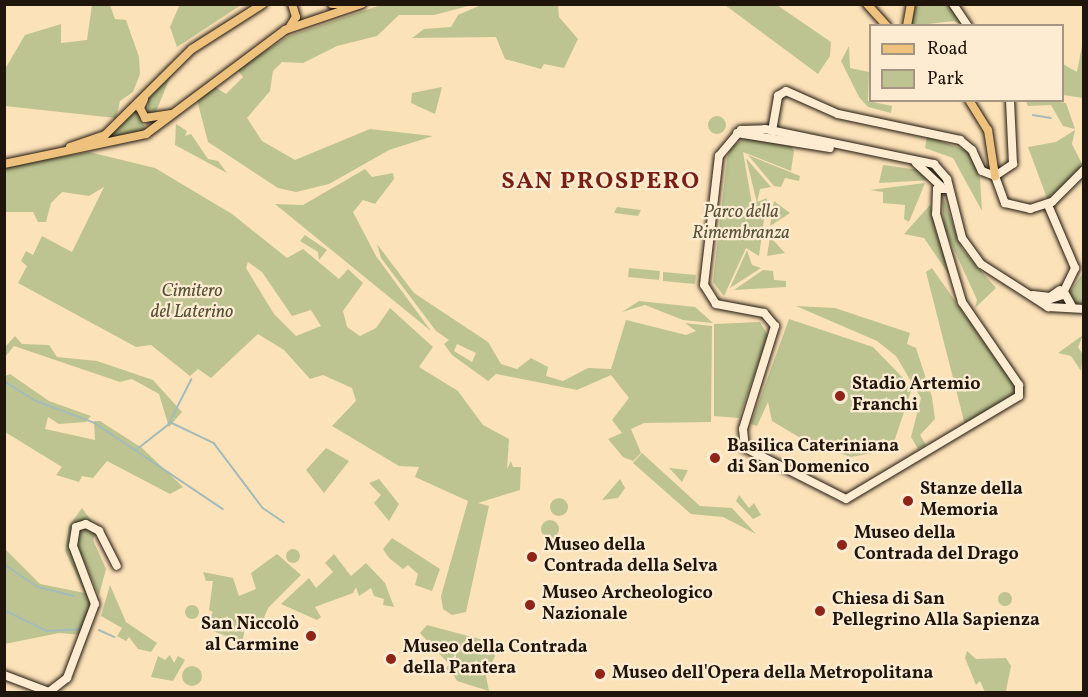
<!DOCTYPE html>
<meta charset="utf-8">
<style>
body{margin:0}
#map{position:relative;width:1088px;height:697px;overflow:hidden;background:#fce2b9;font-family:Vollkorn,serif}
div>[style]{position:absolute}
.green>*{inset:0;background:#bdc491}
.round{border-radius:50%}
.stream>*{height:1.5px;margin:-0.75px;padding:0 0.75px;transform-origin:0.75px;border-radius:0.75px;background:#a3bcb9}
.roads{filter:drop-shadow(0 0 2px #1f150b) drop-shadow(0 0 2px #1f150b)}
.secondary>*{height:8px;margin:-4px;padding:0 4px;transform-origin:4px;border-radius:4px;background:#fdecd2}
.primary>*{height:8px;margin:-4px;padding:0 4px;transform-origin:4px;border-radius:4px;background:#eec17c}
.dots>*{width:16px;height:16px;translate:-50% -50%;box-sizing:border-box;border:3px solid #fdecd2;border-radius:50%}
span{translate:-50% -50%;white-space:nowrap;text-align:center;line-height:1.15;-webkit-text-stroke:4.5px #fdecd2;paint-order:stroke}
.park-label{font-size:18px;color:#56523a;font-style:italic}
.poi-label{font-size:18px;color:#1f150b;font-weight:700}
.left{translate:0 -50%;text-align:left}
.right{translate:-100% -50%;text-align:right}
.district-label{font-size:24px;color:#7a1f14;font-weight:700;letter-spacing:1.5px}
.frame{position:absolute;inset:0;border:6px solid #1f150b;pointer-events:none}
.legend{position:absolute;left:869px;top:24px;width:195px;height:78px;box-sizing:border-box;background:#fdecd2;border:2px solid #a49682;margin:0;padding:8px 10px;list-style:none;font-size:18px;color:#1f150b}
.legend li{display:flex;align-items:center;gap:12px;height:30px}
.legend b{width:30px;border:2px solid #a49682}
</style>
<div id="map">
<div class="green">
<div style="clip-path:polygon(180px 4px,241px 4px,241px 5px,177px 47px,170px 27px)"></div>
<div style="clip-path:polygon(558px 4px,559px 17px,578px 39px,564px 68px,544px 64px,541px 69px,505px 59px,496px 37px,412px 38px,424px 29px,451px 27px,458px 15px,481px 5px)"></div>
<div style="clip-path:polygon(916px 4px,949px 5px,964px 25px,954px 21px,911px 26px)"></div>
<div style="clip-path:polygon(92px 5px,110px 5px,115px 19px,126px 20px,139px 57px,140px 74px,133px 92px,120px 101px,116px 118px,5px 106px,5px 69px,25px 35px,61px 24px,61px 43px,87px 40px)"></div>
<div style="clip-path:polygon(381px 5px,472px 5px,434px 15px,399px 15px,377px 36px,337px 46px,303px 63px,282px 62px,273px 71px,270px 91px,247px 118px,262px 141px,295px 160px,370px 129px,433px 136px,389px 150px,329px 184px,296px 192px,278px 188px,208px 142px,197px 100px,215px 87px,226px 94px,243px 77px,237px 69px,289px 36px)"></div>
<div style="clip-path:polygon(725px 5px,777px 5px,831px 42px,830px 56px,818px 74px)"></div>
<div style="clip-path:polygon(1083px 41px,1083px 98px,1063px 95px,1063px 64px,1077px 72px)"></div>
<div style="clip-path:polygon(849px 46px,850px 68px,869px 72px,868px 101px,892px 106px,891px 113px,868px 107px,859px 97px,841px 61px)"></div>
<div style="clip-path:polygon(199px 48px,171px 75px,155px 114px,148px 115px,148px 100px,165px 79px)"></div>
<div style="clip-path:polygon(442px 87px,435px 114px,411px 103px,412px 93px)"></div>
<div style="clip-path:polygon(1026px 101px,1054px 101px,1066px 103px,1075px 129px,1063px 126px,1051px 105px,1028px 106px)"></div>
<div style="clip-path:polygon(136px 108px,146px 130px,101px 140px)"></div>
<div class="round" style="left:708px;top:116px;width:18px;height:18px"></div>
<div style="clip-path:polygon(176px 124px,187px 131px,185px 136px,191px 134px,208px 159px,218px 161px,227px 173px,175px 145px)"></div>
<div style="clip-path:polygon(1075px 130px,1072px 144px,1083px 166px,1048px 201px,1028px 147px,1056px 142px)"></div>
<div style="clip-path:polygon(927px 136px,970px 152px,980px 178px,982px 211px,953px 158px,925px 148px)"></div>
<div style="clip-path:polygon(746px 138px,791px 146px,794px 151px,791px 171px,743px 152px,752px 204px,767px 198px,759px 256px,746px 248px,724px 296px,713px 282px,727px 159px,731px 147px)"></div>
<div style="clip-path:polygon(evenodd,89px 152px,155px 168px,232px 214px,287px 258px,303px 249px,339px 279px,348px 269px,363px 283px,343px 311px,347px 327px,360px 336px,376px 328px,390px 308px,433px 347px,419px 367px,458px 391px,483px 425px,509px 439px,507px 469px,511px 461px,513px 467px,521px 467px,520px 490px,478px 503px,489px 506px,466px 612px,452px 615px,443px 609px,441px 596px,468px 501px,415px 477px,419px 467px,399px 466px,332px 426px,356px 401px,352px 388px,323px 375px,310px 379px,284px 350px,258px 334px,211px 378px,198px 369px,190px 376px,151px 345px,136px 347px,18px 283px,27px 266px,21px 261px,26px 251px,33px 255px,42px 236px,72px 252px,104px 187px,89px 196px,62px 192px,51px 203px,46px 222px,38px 222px,33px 212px,5px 212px,4px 167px,89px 152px,248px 262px,262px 272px,292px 316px,311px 310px,321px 326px,296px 336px,274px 314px,246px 268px,248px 262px)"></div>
<div style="clip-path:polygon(748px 155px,800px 176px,799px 181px,785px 178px,781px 187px,774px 186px)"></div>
<div style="clip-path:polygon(746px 158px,771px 187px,760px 189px,757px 203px)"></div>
<div style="clip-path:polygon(883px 165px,920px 170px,932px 180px,879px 183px)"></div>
<div style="clip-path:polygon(365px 169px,372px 177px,393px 173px,394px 179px,375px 204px,363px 200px,353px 212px,376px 256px,431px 331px,275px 204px,303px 205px)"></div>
<div style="clip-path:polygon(925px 183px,909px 222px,904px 219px,905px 205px,883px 203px,883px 192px,870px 190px)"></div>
<div style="clip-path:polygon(942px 194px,962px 249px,996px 288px,975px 308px,977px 300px,944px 227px)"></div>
<div style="clip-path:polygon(774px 201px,790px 213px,770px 226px)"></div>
<div style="clip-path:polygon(930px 205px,936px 232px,954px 282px,924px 238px,904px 234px)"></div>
<div style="clip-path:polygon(617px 207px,641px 210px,638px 216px,614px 213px)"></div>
<div style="clip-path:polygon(771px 231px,774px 241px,785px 253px,767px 256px)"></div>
<div style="clip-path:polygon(305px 235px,327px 250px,319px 260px,318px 252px,300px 241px)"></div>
<div style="clip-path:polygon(evenodd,377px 244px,414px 293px,488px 342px,501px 364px,517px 369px,531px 358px,548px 367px,546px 376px,563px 381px,588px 368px,611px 369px,626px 320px,686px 335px,696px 331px,685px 323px,712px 326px,711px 422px,644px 423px,631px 429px,641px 453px,633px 461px,623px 457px,608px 439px,622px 433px,612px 420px,629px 398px,611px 375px,577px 390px,496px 374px,488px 381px,452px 355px,444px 344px,449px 340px,436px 331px,381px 258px,377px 244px,457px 344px,476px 353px,472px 362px,454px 351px,457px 344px)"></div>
<div style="clip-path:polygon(747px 250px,752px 265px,761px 268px,730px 288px)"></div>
<div style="clip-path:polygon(629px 268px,660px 271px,659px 280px,628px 277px)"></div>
<div style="clip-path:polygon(932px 268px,1016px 388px,1013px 397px,965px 425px,926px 272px)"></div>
<div style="clip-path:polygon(763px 270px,773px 271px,774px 280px,786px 281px,786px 287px,734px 290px)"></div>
<div style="clip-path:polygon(663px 272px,696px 275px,695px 284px,663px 281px)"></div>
<div style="clip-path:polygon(1083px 273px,1083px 304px,1075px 304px,1070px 292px)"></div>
<div style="clip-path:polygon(639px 301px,695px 307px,713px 323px,683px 320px,645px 305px,622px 312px)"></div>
<div style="clip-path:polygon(796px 306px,835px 308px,910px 333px,907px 344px,916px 348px,932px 397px,935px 419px,920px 435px,926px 445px,918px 449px,911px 437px,921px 398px,896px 356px,877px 341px)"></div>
<div style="clip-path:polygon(789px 319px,873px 347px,904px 379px,911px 391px,894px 442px,883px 451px,851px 457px,807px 442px,772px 421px,768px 402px,757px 426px,751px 424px)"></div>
<div style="clip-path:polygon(760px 322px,768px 336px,739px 418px,714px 416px,714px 324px)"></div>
<div style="clip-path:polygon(1083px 335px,1078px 347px,1083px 355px,1081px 371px,1071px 356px,1058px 353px)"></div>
<div style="clip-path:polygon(15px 336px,22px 344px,49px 345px,57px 357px,97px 361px,153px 380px,182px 412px,169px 427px,159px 394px,132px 379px,120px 382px,14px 346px,5px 357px,5px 347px)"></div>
<div style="clip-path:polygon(10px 374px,49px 401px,91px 416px,86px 422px,59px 424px,48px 417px,45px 429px,95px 440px,94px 421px,100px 421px,142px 448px,183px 487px,170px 494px,107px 461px,93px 478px,82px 476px,79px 482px,56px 475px,62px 467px,5px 432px,5px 376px)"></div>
<div style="clip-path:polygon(326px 448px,349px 461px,324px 493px,306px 470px)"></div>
<div style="clip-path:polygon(642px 453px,700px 506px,732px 508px,756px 534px,723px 517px,691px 514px,633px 463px)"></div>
<div style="clip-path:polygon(669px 468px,688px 470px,682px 482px,671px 470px)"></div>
<div style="clip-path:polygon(379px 479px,399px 504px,389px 521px,374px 503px,381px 495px,369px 483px)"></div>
<div style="clip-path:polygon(620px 479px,625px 488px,618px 498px,602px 500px)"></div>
<div style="clip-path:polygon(739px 495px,749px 508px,754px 503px,761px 515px,753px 519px,736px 501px)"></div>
<div class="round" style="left:550px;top:498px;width:18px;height:18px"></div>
<div style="clip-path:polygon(82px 508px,93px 523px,74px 524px,69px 538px,93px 604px,82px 635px,59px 633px,5px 644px,4px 548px,40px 584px,85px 593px,65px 551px,69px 526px)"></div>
<div class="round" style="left:541px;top:520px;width:18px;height:18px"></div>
<div style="clip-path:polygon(87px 527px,96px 532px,93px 540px,106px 569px,99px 595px,74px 538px)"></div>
<div style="clip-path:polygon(392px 538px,440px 569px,432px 591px,415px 585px,418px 574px,408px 565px,403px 569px,389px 558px,383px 549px)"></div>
<div class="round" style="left:286px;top:549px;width:14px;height:14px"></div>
<div style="clip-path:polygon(277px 554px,301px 575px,268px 608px,259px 630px,245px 629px,242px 642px,205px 628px,213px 612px,209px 610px,213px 581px,206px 581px,203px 572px,233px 578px,239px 596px,256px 589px,251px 573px)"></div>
<div style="clip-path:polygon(334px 554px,351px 576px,366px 563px,385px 583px,394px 607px,383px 605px,384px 599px,374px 596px,371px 588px,359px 596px,356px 587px,353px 593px,315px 607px,321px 617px,317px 620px,281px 604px,309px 578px,316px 588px,333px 572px,325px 563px)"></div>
<div style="clip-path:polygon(110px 585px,126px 622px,157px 643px,151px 652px,138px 649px,129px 637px,126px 641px,117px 636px,122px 628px,101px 616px)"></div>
<div class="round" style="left:998px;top:592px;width:14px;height:14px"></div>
<div class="round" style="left:185px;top:605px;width:14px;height:14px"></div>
<div style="clip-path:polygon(427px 625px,487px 641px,495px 656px,486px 676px,489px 691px,457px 681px,451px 671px,443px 675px,449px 664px,420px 633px)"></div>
<div style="clip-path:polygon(967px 651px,976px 659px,1006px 658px,1011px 666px,1006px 691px,985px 692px,980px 681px,976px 685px,965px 658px)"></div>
<div style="clip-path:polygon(170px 655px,174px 663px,178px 656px,185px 660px,173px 681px,151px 677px,158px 656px,165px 660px)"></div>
<div class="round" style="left:182px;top:666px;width:20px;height:20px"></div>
</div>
<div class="stream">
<div style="left:1033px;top:115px;width:18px;rotate:9deg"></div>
<div style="left:4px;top:381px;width:36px;rotate:32deg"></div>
<div style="left:34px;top:400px;width:65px;rotate:20.7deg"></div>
<div style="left:95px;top:423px;width:154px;rotate:33.9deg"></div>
<div style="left:170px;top:422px;width:49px;rotate:25.5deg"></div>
<div style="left:214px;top:443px;width:81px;rotate:53deg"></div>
<div style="left:263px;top:508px;width:25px;rotate:34deg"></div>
<div style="left:136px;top:450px;width:41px;rotate:-38deg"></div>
<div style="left:168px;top:425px;width:51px;rotate:-62.9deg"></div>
<div style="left:4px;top:564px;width:41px;rotate:34.1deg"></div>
<div style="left:38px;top:587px;width:37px;rotate:14deg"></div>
<div style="left:4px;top:610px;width:48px;rotate:26deg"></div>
<div style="left:47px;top:631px;width:35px;rotate:-3deg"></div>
<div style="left:99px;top:630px;width:17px;rotate:24deg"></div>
</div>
<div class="roads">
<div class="secondary">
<div style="left:953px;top:4px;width:27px;rotate:56deg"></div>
<div style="left:772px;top:131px;width:36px;rotate:-80deg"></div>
<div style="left:778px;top:96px;width:9px;rotate:-32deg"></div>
<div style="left:786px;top:91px;width:57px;rotate:23.9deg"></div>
<div style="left:838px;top:114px;width:125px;rotate:12deg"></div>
<div style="left:960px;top:140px;width:16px;rotate:40deg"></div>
<div style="left:972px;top:150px;width:23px;rotate:65deg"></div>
<div style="left:982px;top:171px;width:14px;rotate:21deg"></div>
<div style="left:995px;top:176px;width:22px;rotate:-34deg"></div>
<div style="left:1013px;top:164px;width:64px;rotate:-92.7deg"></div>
<div style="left:737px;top:133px;width:94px;rotate:9.2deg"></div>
<div style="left:916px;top:163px;width:34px;rotate:43deg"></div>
<div style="left:995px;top:176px;width:29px;rotate:70deg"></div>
<div style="left:1005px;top:203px;width:26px;rotate:13deg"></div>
<div style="left:1030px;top:209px;width:23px;rotate:-18deg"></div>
<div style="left:1052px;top:202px;width:45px;rotate:-45deg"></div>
<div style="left:949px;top:189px;width:12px;rotate:180deg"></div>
<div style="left:937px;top:189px;width:25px;rotate:92deg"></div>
<div style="left:936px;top:214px;width:92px;rotate:73.5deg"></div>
<div style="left:962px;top:302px;width:101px;rotate:55.5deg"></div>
<div style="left:1019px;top:385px;width:11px;rotate:90deg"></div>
<div style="left:1019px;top:396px;width:201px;rotate:149.2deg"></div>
<div style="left:846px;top:499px;width:113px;rotate:-153.2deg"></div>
<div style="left:745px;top:448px;width:19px;rotate:-96deg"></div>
<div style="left:743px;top:429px;width:108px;rotate:-72.7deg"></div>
<div style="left:775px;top:326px;width:17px;rotate:-130deg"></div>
<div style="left:764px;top:313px;width:49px;rotate:-169.4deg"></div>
<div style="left:716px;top:304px;width:22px;rotate:-122deg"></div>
<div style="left:704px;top:285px;width:130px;rotate:-83.4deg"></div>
<div style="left:719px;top:156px;width:34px;rotate:-50deg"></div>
<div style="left:741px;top:130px;width:24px;rotate:-2deg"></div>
<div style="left:765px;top:129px;width:173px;rotate:11.7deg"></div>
<div style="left:934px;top:164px;width:20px;rotate:49deg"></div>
<div style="left:947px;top:179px;width:61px;rotate:75.7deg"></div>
<div style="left:962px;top:238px;width:32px;rotate:54deg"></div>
<div style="left:981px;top:264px;width:80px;rotate:32.7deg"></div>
<div style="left:1048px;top:307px;width:36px;rotate:3deg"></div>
<div style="left:1064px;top:292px;width:18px;rotate:61deg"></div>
<div style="left:1033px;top:295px;width:17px;rotate:7deg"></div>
<div style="left:1050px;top:297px;width:12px;rotate:-35deg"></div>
<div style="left:1042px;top:302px;width:21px;rotate:-19deg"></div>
<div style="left:1062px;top:295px;width:30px;rotate:-64deg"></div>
<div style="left:1075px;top:268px;width:69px;rotate:-113.2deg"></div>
<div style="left:4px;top:675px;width:48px;rotate:20.7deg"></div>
<div style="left:49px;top:692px;width:23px;rotate:-38deg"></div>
<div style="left:67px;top:678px;width:79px;rotate:-69.3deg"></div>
<div style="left:95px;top:604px;width:62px;rotate:-110.8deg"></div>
<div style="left:73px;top:546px;width:19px;rotate:-81deg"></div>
<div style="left:76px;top:527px;width:10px;rotate:-17deg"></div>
<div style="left:86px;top:524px;width:15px;rotate:28deg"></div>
<div style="left:99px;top:531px;width:39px;rotate:63deg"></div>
</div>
<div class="primary">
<div style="left:332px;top:4px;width:14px"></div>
<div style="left:867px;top:4px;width:30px;rotate:48deg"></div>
<div style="left:907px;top:26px;width:22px;rotate:-80deg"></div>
<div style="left:289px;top:28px;width:13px;rotate:-58deg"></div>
<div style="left:296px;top:17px;width:14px;rotate:-107deg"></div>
<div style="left:144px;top:99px;width:10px;rotate:114deg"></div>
<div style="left:140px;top:108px;width:11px;rotate:63deg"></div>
<div style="left:145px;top:118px;width:25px;rotate:-9deg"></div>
<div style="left:969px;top:100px;width:36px;rotate:58deg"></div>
<div style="left:988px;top:130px;width:47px;rotate:81.3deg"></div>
<div style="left:70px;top:147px;width:37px;rotate:-19deg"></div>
<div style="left:105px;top:135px;width:122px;rotate:-44.7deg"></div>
<div style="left:192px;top:49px;width:84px;rotate:-32.4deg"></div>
<div style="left:4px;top:164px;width:145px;rotate:-11.9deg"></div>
<div style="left:146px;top:134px;width:174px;rotate:-36.8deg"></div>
<div style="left:285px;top:30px;width:81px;rotate:-18.7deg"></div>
</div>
</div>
<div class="dots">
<div style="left:840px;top:396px;background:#8f2418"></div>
<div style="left:715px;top:458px;background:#8f2418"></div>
<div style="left:908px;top:501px;background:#8f2418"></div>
<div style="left:842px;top:545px;background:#8f2418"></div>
<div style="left:532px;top:557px;background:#8f2418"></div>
<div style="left:530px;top:605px;background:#8f2418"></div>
<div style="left:820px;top:611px;background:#8f2418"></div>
<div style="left:311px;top:636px;background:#8f2418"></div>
<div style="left:391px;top:659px;background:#8f2418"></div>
<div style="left:600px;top:674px;background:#8f2418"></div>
</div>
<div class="park-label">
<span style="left:741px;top:224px">Parco della<br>Rimembranza</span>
<span style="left:192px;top:303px">Cimitero<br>del Laterino</span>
</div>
<div class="poi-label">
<span class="left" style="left:852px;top:396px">Stadio Artemio<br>Franchi</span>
<span class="left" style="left:727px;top:458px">Basilica Cateriniana<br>di San Domenico</span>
<span class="left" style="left:920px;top:501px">Stanze della<br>Memoria</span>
<span class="left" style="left:854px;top:545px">Museo della<br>Contrada del Drago</span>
<span class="left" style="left:544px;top:557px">Museo della<br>Contrada della Selva</span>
<span class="left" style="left:542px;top:605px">Museo Archeologico<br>Nazionale</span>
<span class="left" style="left:832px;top:611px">Chiesa di San<br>Pellegrino Alla Sapienza</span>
<span class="right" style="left:299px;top:636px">San Niccolò<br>al Carmine</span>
<span class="left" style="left:403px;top:659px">Museo della Contrada<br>della Pantera</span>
<span class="left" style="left:612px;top:674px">Museo dell'Opera della Metropolitana</span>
</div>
<div class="district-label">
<span style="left:601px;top:183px">SAN PROSPERO</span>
</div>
<div class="frame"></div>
<ul class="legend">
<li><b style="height:8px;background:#eec17c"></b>Road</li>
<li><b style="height:16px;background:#bdc491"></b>Park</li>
</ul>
</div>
